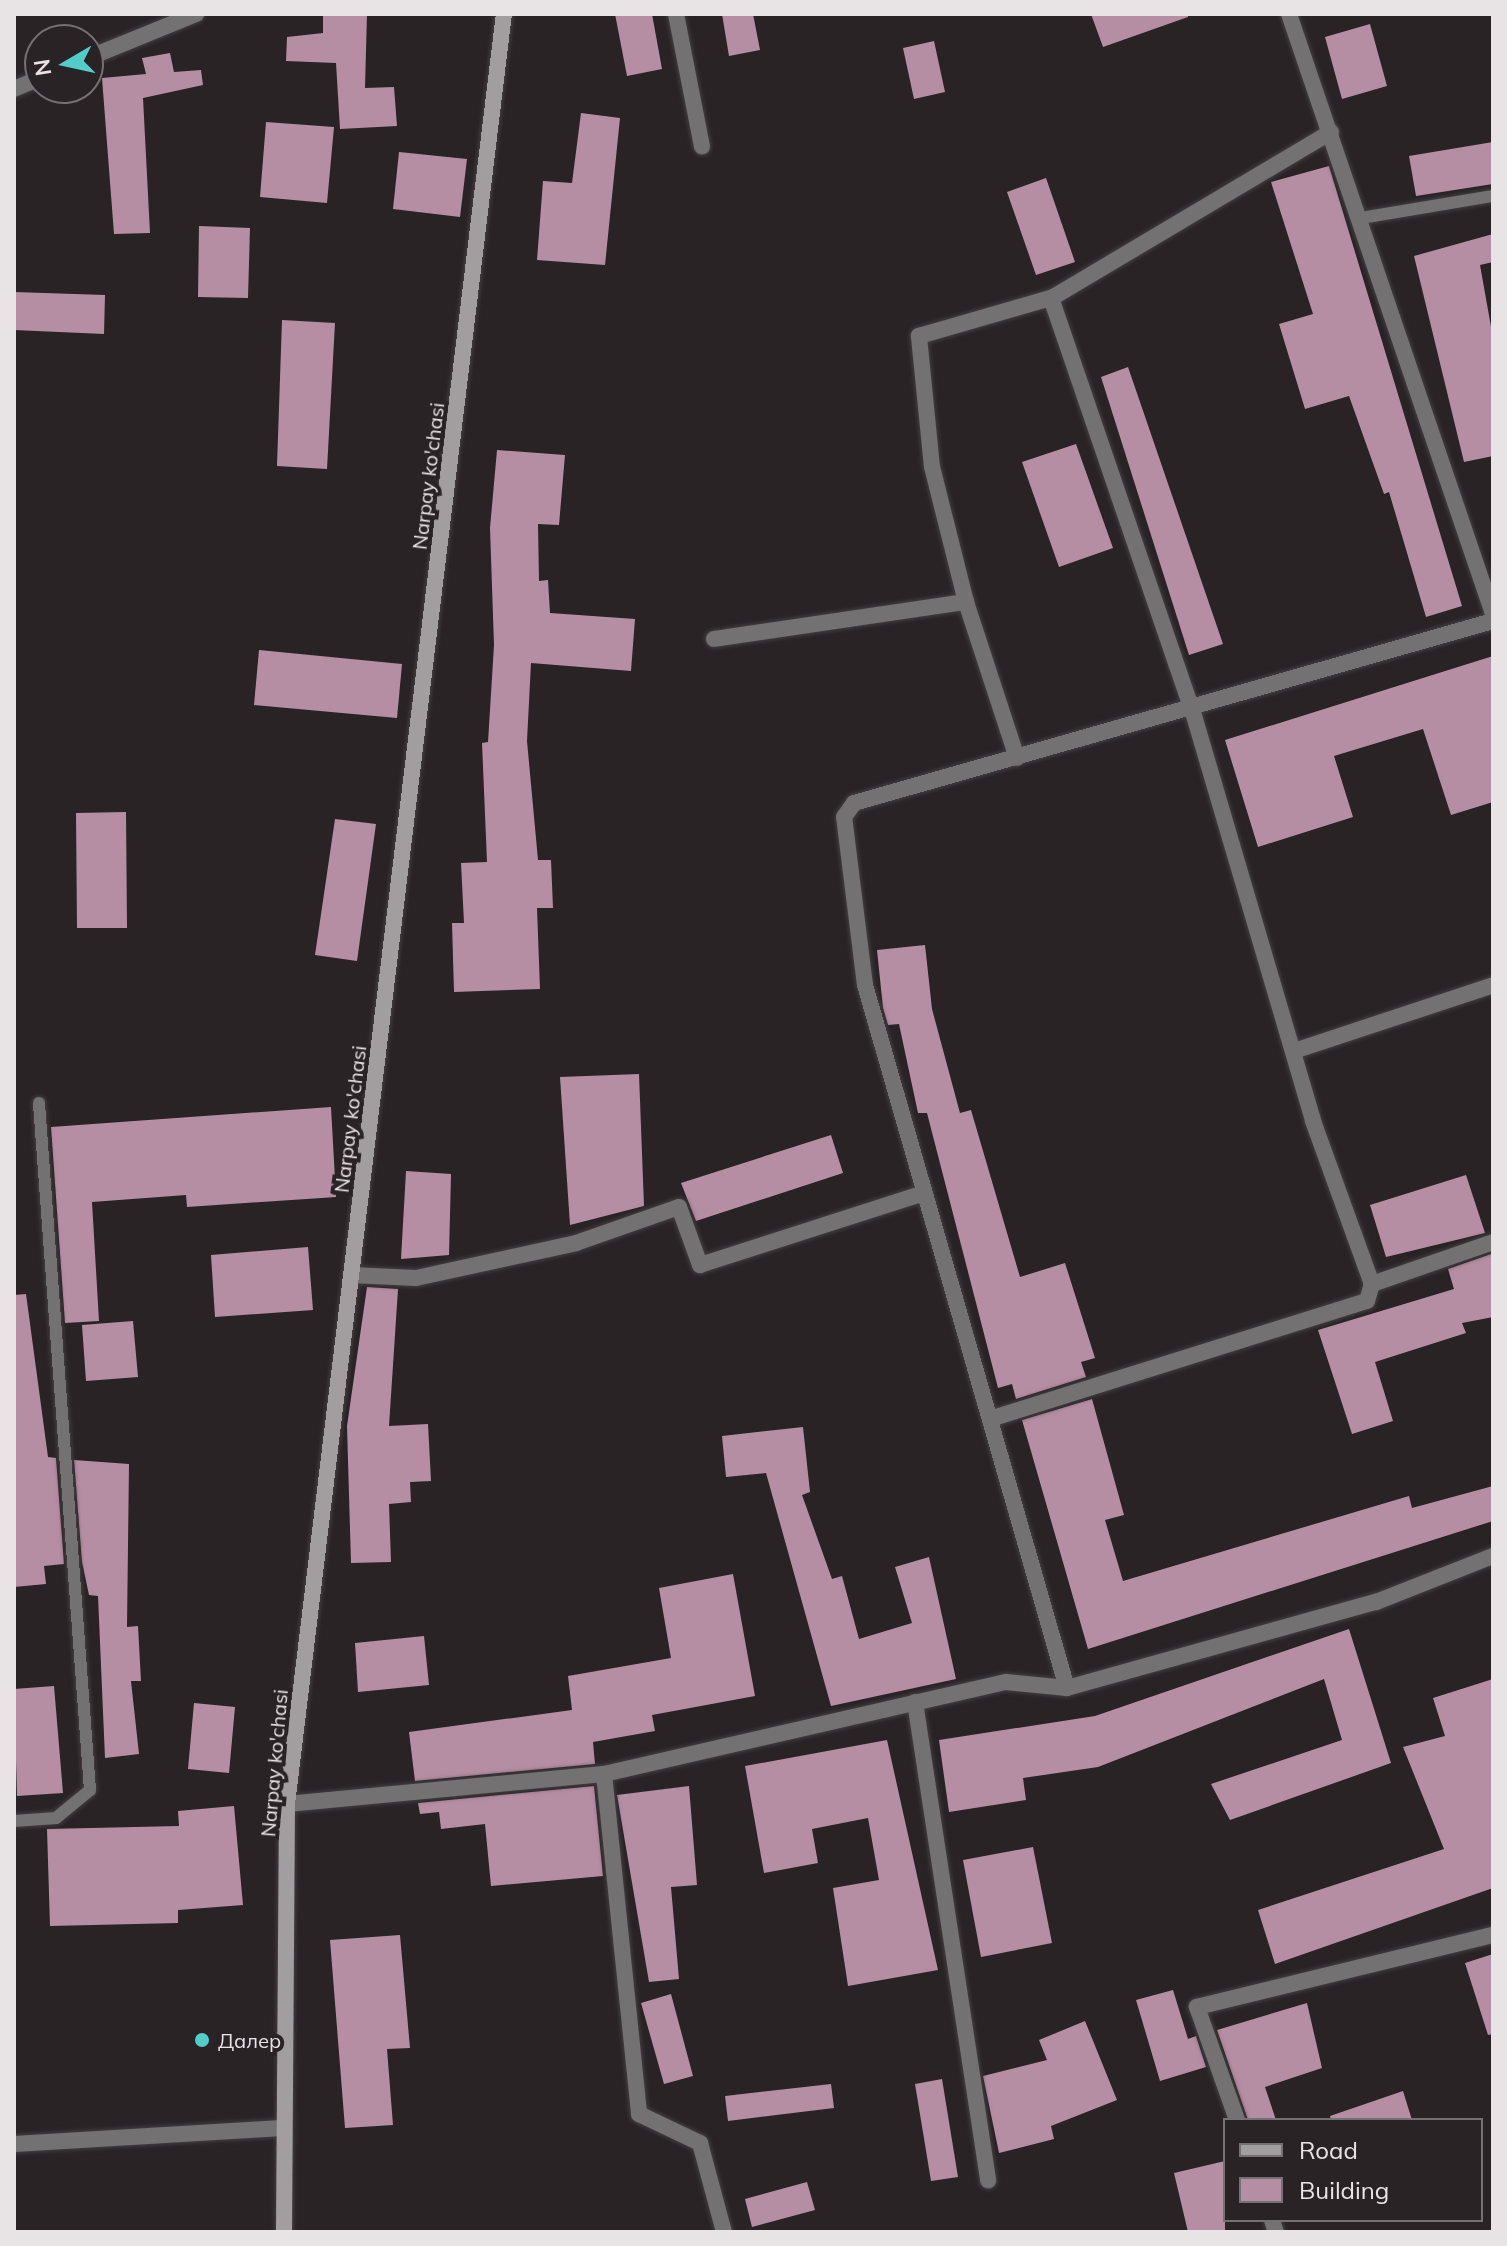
<!DOCTYPE html>
<meta charset="utf-8">
<style>
body{margin:0}
#map{position:relative;width:1507px;height:2246px;overflow:hidden;background:#292326;font-family:Mulish,sans-serif}
div>[style]{position:absolute}
.building>*{inset:0;background:#b68ea3}
.roads{filter:drop-shadow(0 0 2px #443e41) drop-shadow(0 0 2px #443e41)}
.service>*{height:12px;margin:-6px;padding:0 6px;transform-origin:6px;border-radius:6px;background:#747173}
.minor>*{height:16px;margin:-8px;padding:0 8px;transform-origin:8px;border-radius:8px;background:#747173}
.secondary>*{height:16px;margin:-8px;padding:0 8px;transform-origin:8px;border-radius:8px;background:#a29d9f}
.dots>*{width:22px;height:22px;translate:-50% -50%;box-sizing:border-box;border:4px solid #292326;border-radius:50%}
span{translate:-50% -50%;white-space:nowrap;text-align:center;line-height:1.15;-webkit-text-stroke:8px #292326;paint-order:stroke}
.street-label{font-size:20px;color:#e8e4e6}
.poi-label{font-size:20px;color:#e8e4e6}
.left{translate:0 -50%;text-align:left}
.frame{position:absolute;inset:0;border:16px solid #e8e4e6;pointer-events:none}
.legend{position:absolute;left:1223px;top:2118px;width:260px;height:104px;box-sizing:border-box;background:#292326;border:2px solid #757073;margin:0;padding:10px 14px;list-style:none;font-size:24px;color:#e8e4e6}
.legend li{display:flex;align-items:center;gap:16px;height:40px}
.legend b{width:40px;border:2px solid #757073}
.north{position:absolute;left:24px;top:24px;width:80px;height:80px;box-sizing:border-box;background:#292326;border:2px solid #757073;border-radius:50%;rotate:261deg;font-size:22px;font-weight:700;line-height:32px;text-align:center;color:#e8e4e6}
.north::after{content:'';display:block;margin:auto;width:28px;height:36px;background:#53cdc9;clip-path:polygon(50% 0,100% 100%,50% 72%,0 100%)}
</style>
<div id="map">
<div class="building">
<div style="clip-path:polygon(323px 14px,367px 14px,365px 88px,394px 87px,397px 126px,340px 129px,336px 63px,286px 61px,287px 37px,323px 33px)"></div>
<div style="clip-path:polygon(615px 14px,652px 14px,662px 69px,627px 76px)"></div>
<div style="clip-path:polygon(722px 14px,753px 14px,760px 50px,729px 56px)"></div>
<div style="clip-path:polygon(1091px 14px,1188px 14px,1188px 17px,1103px 47px)"></div>
<div style="clip-path:polygon(1370px 24px,1387px 86px,1342px 99px,1325px 37px)"></div>
<div style="clip-path:polygon(934px 41px,945px 92px,914px 99px,903px 48px)"></div>
<div style="clip-path:polygon(170px 53px,174px 72px,201px 70px,203px 85px,143px 98px,150px 233px,114px 234px,102px 78px,146px 74px,142px 58px)"></div>
<div style="clip-path:polygon(581px 113px,620px 118px,605px 265px,537px 260px,543px 181px,572px 183px)"></div>
<div style="clip-path:polygon(266px 122px,334px 127px,327px 203px,260px 197px)"></div>
<div style="clip-path:polygon(1493px 142px,1493px 184px,1416px 196px,1409px 156px)"></div>
<div style="clip-path:polygon(399px 152px,467px 159px,460px 217px,393px 209px)"></div>
<div style="clip-path:polygon(1329px 166px,1462px 606px,1426px 617px,1389px 492px,1384px 494px,1349px 396px,1305px 409px,1279px 324px,1313px 314px,1271px 182px)"></div>
<div style="clip-path:polygon(1046px 178px,1075px 262px,1036px 275px,1007px 192px)"></div>
<div style="clip-path:polygon(199px 226px,250px 228px,248px 298px,198px 297px)"></div>
<div style="clip-path:polygon(1493px 234px,1493px 262px,1480px 265px,1493px 338px,1493px 456px,1464px 462px,1414px 256px)"></div>
<div style="clip-path:polygon(14px 292px,105px 295px,104px 334px,14px 330px)"></div>
<div style="clip-path:polygon(282px 320px,335px 323px,327px 469px,277px 466px)"></div>
<div style="clip-path:polygon(1128px 367px,1223px 644px,1189px 655px,1101px 377px)"></div>
<div style="clip-path:polygon(1076px 444px,1113px 548px,1059px 567px,1022px 462px)"></div>
<div style="clip-path:polygon(497px 450px,565px 455px,559px 525px,538px 524px,539px 581px,548px 580px,550px 613px,635px 619px,631px 671px,531px 663px,527px 741px,538px 860px,551px 860px,553px 908px,537px 908px,540px 989px,454px 992px,452px 923px,464px 923px,461px 863px,487px 862px,482px 743px,488px 742px,494px 645px,490px 528px)"></div>
<div style="clip-path:polygon(259px 650px,402px 664px,397px 718px,254px 705px)"></div>
<div style="clip-path:polygon(1493px 656px,1493px 802px,1451px 815px,1423px 729px,1334px 756px,1353px 817px,1258px 847px,1225px 740px)"></div>
<div style="clip-path:polygon(126px 812px,127px 928px,77px 928px,76px 813px)"></div>
<div style="clip-path:polygon(335px 819px,376px 824px,357px 961px,315px 955px)"></div>
<div style="clip-path:polygon(925px 945px,932px 1009px,960px 1113px,971px 1110px,1020px 1277px,1065px 1263px,1095px 1358px,1081px 1362px,1086px 1377px,1016px 1399px,1012px 1384px,998px 1388px,927px 1113px,918px 1113px,899px 1024px,888px 1025px,883px 1008px,877px 950px)"></div>
<div style="clip-path:polygon(639px 1074px,644px 1206px,570px 1225px,560px 1077px)"></div>
<div style="clip-path:polygon(331px 1107px,336px 1197px,187px 1207px,186px 1195px,92px 1202px,99px 1321px,65px 1323px,51px 1127px)"></div>
<div style="clip-path:polygon(831px 1135px,843px 1173px,696px 1221px,681px 1183px)"></div>
<div style="clip-path:polygon(406px 1171px,451px 1174px,449px 1255px,401px 1259px)"></div>
<div style="clip-path:polygon(1466px 1175px,1485px 1233px,1386px 1257px,1370px 1205px)"></div>
<div style="clip-path:polygon(308px 1247px,313px 1310px,215px 1317px,211px 1255px)"></div>
<div style="clip-path:polygon(1491px 1254px,1493px 1317px,1462px 1323px,1466px 1333px,1375px 1362px,1393px 1421px,1352px 1434px,1318px 1330px,1454px 1289px,1448px 1269px)"></div>
<div style="clip-path:polygon(367px 1287px,398px 1289px,389px 1426px,428px 1424px,431px 1481px,410px 1482px,411px 1502px,389px 1504px,391px 1562px,351px 1563px,347px 1426px)"></div>
<div style="clip-path:polygon(26px 1294px,48px 1457px,56px 1458px,64px 1564px,44px 1566px,46px 1584px,14px 1587px,14px 1295px)"></div>
<div style="clip-path:polygon(133px 1321px,138px 1377px,86px 1381px,82px 1325px)"></div>
<div style="clip-path:polygon(1092px 1399px,1124px 1515px,1105px 1520px,1123px 1581px,1409px 1496px,1412px 1508px,1493px 1486px,1493px 1521px,1088px 1649px,1022px 1420px)"></div>
<div style="clip-path:polygon(803px 1427px,810px 1492px,802px 1495px,832px 1579px,842px 1576px,859px 1639px,912px 1623px,895px 1567px,929px 1557px,956px 1679px,831px 1706px,766px 1473px,726px 1477px,722px 1436px)"></div>
<div style="clip-path:polygon(74px 1460px,129px 1464px,127px 1627px,138px 1626px,141px 1681px,131px 1681px,139px 1754px,105px 1758px,98px 1596px,89px 1595px,82px 1562px)"></div>
<div style="clip-path:polygon(733px 1574px,755px 1696px,652px 1715px,655px 1731px,593px 1742px,595px 1764px,415px 1781px,409px 1732px,572px 1710px,568px 1676px,671px 1658px,659px 1588px)"></div>
<div style="clip-path:polygon(1349px 1629px,1391px 1763px,1230px 1820px,1211px 1784px,1342px 1740px,1324px 1679px,1098px 1767px,1023px 1778px,1026px 1800px,949px 1812px,939px 1740px,1095px 1716px)"></div>
<div style="clip-path:polygon(424px 1636px,429px 1685px,358px 1692px,355px 1643px)"></div>
<div style="clip-path:polygon(1493px 1679px,1493px 1888px,1275px 1964px,1258px 1910px,1444px 1849px,1403px 1747px,1445px 1736px,1433px 1698px)"></div>
<div style="clip-path:polygon(54px 1686px,63px 1793px,17px 1796px,14px 1689px)"></div>
<div style="clip-path:polygon(194px 1703px,235px 1707px,229px 1773px,188px 1769px)"></div>
<div style="clip-path:polygon(887px 1740px,938px 1970px,848px 1986px,833px 1888px,879px 1880px,868px 1818px,812px 1829px,818px 1863px,764px 1873px,745px 1766px)"></div>
<div style="clip-path:polygon(594px 1786px,603px 1876px,491px 1886px,485px 1824px,441px 1829px,439px 1812px,420px 1814px,418px 1803px)"></div>
<div style="clip-path:polygon(689px 1786px,697px 1885px,671px 1887px,679px 1979px,649px 1982px,617px 1795px)"></div>
<div style="clip-path:polygon(234px 1806px,243px 1905px,178px 1910px,178px 1923px,50px 1926px,47px 1829px,179px 1826px,178px 1811px)"></div>
<div style="clip-path:polygon(1033px 1847px,1052px 1943px,981px 1957px,963px 1860px)"></div>
<div style="clip-path:polygon(400px 1935px,410px 2048px,387px 2049px,393px 2125px,345px 2128px,330px 1940px)"></div>
<div style="clip-path:polygon(1493px 1954px,1493px 2034px,1488px 2035px,1465px 1963px)"></div>
<div style="clip-path:polygon(1173px 1990px,1188px 2039px,1196px 2036px,1206px 2067px,1160px 2081px,1136px 2000px)"></div>
<div style="clip-path:polygon(671px 1994px,693px 2076px,664px 2084px,641px 2003px)"></div>
<div style="clip-path:polygon(1307px 2003px,1322px 2068px,1265px 2087px,1276px 2120px,1248px 2120px,1217px 2030px)"></div>
<div style="clip-path:polygon(1085px 2021px,1117px 2100px,1051px 2126px,1054px 2139px,999px 2153px,983px 2076px,1047px 2060px,1039px 2040px)"></div>
<div style="clip-path:polygon(942px 2079px,958px 2177px,931px 2181px,915px 2084px)"></div>
<div style="clip-path:polygon(831px 2084px,834px 2108px,728px 2121px,725px 2096px)"></div>
<div style="clip-path:polygon(1403px 2091px,1412px 2120px,1331px 2120px,1330px 2116px)"></div>
<div style="clip-path:polygon(1225px 2161px,1225px 2232px,1188px 2232px,1174px 2173px)"></div>
<div style="clip-path:polygon(807px 2182px,815px 2210px,752px 2227px,745px 2199px)"></div>
</div>
<div class="roads">
<div class="service">
<div style="left:1361px;top:218px;width:134px;rotate:-9.5deg"></div>
<div style="left:14px;top:1821px;width:42px;rotate:-4.1deg"></div>
<div style="left:56px;top:1818px;width:44px;rotate:-39.5deg"></div>
<div style="left:90px;top:1790px;width:689px;rotate:-94.25deg"></div>
</div>
<div class="minor">
<div style="left:676px;top:14px;width:135px;rotate:78.9deg"></div>
<div style="left:1289px;top:14px;width:634px;rotate:71.22deg"></div>
<div style="left:88px;top:58px;width:117px;rotate:-22.2deg"></div>
<div style="left:14px;top:89px;width:28px;rotate:-23deg"></div>
<div style="left:1331px;top:132px;width:326px;rotate:149.3deg"></div>
<div style="left:1051px;top:298px;width:435px;rotate:71.1deg"></div>
<div style="left:1192px;top:709px;width:429px;rotate:73.6deg"></div>
<div style="left:1313px;top:1121px;width:173px;rotate:70.1deg"></div>
<div style="left:1372px;top:1284px;width:128px;rotate:-19.1deg"></div>
<div style="left:966px;top:602px;width:139px;rotate:-104.1deg"></div>
<div style="left:932px;top:467px;width:132px;rotate:-95.7deg"></div>
<div style="left:919px;top:336px;width:137px;rotate:-16.1deg"></div>
<div style="left:714px;top:639px;width:255px;rotate:-8.4deg"></div>
<div style="left:966px;top:602px;width:164px;rotate:71.9deg"></div>
<div style="left:1294px;top:1051px;width:210px;rotate:-18.3deg"></div>
<div style="left:351px;top:1275px;width:65px;rotate:2.6deg"></div>
<div style="left:416px;top:1278px;width:164px;rotate:-12.3deg"></div>
<div style="left:576px;top:1243px;width:109px;rotate:-19.3deg"></div>
<div style="left:679px;top:1207px;width:62px;rotate:70.1deg"></div>
<div style="left:700px;top:1265px;width:235px;rotate:-17.8deg"></div>
<div style="left:990px;top:1419px;width:395px;rotate:-17.4deg"></div>
<div style="left:1367px;top:1301px;width:18px;rotate:-74deg"></div>
<div style="left:1067px;top:1688px;width:731px;rotate:-106.03deg"></div>
<div style="left:865px;top:985px;width:169px;rotate:-97.1deg"></div>
<div style="left:844px;top:817px;width:17px;rotate:-54deg"></div>
<div style="left:854px;top:803px;width:664px;rotate:-15.9deg"></div>
<div style="left:915px;top:1702px;width:484px;rotate:81.3deg"></div>
<div style="left:604px;top:1774px;width:342px;rotate:84.1deg"></div>
<div style="left:639px;top:2114px;width:68px;rotate:25.4deg"></div>
<div style="left:700px;top:2143px;width:92px;rotate:74.9deg"></div>
<div style="left:287px;top:1804px;width:318px;rotate:-5.4deg"></div>
<div style="left:604px;top:1774px;width:412px;rotate:-12.9deg"></div>
<div style="left:1006px;top:1682px;width:61px;rotate:5.6deg"></div>
<div style="left:1067px;top:1688px;width:321px;rotate:-15.6deg"></div>
<div style="left:1376px;top:1602px;width:126px;rotate:-21.5deg"></div>
<div style="left:1237px;top:2120px;width:120px;rotate:-109.5deg"></div>
<div style="left:1197px;top:2007px;width:305px;rotate:-13.7deg"></div>
<div style="left:14px;top:2144px;width:269px;rotate:-3.4deg"></div>
<div style="left:1272px;top:2220px;width:13px;rotate:72deg"></div>
</div>
<div class="secondary">
<div style="left:284px;top:2232px;width:428px;rotate:-89.6deg"></div>
<div style="left:287px;top:1804px;width:1803px;rotate:-83.09deg"></div>
</div>
</div>
<div class="dots">
<div style="left:202px;top:2040px;background:#53cdc9"></div>
</div>
<div class="street-label">
<span style="left:428px;top:476px;rotate:-83deg">Narpay ko'chasi</span>
<span style="left:350px;top:1119px;rotate:-83deg">Narpay ko'chasi</span>
<span style="left:274px;top:1763px;rotate:-85deg">Narpay ko'chasi</span>
</div>
<div class="poi-label">
<span class="left" style="left:218px;top:2040px">Далер</span>
</div>
<div class="frame"></div>
<ul class="legend">
<li><b style="height:10px;background:#a29d9f"></b>Road</li>
<li><b style="height:22px;background:#b68ea3"></b>Building</li>
</ul>
<div class="north">N</div>
</div>
